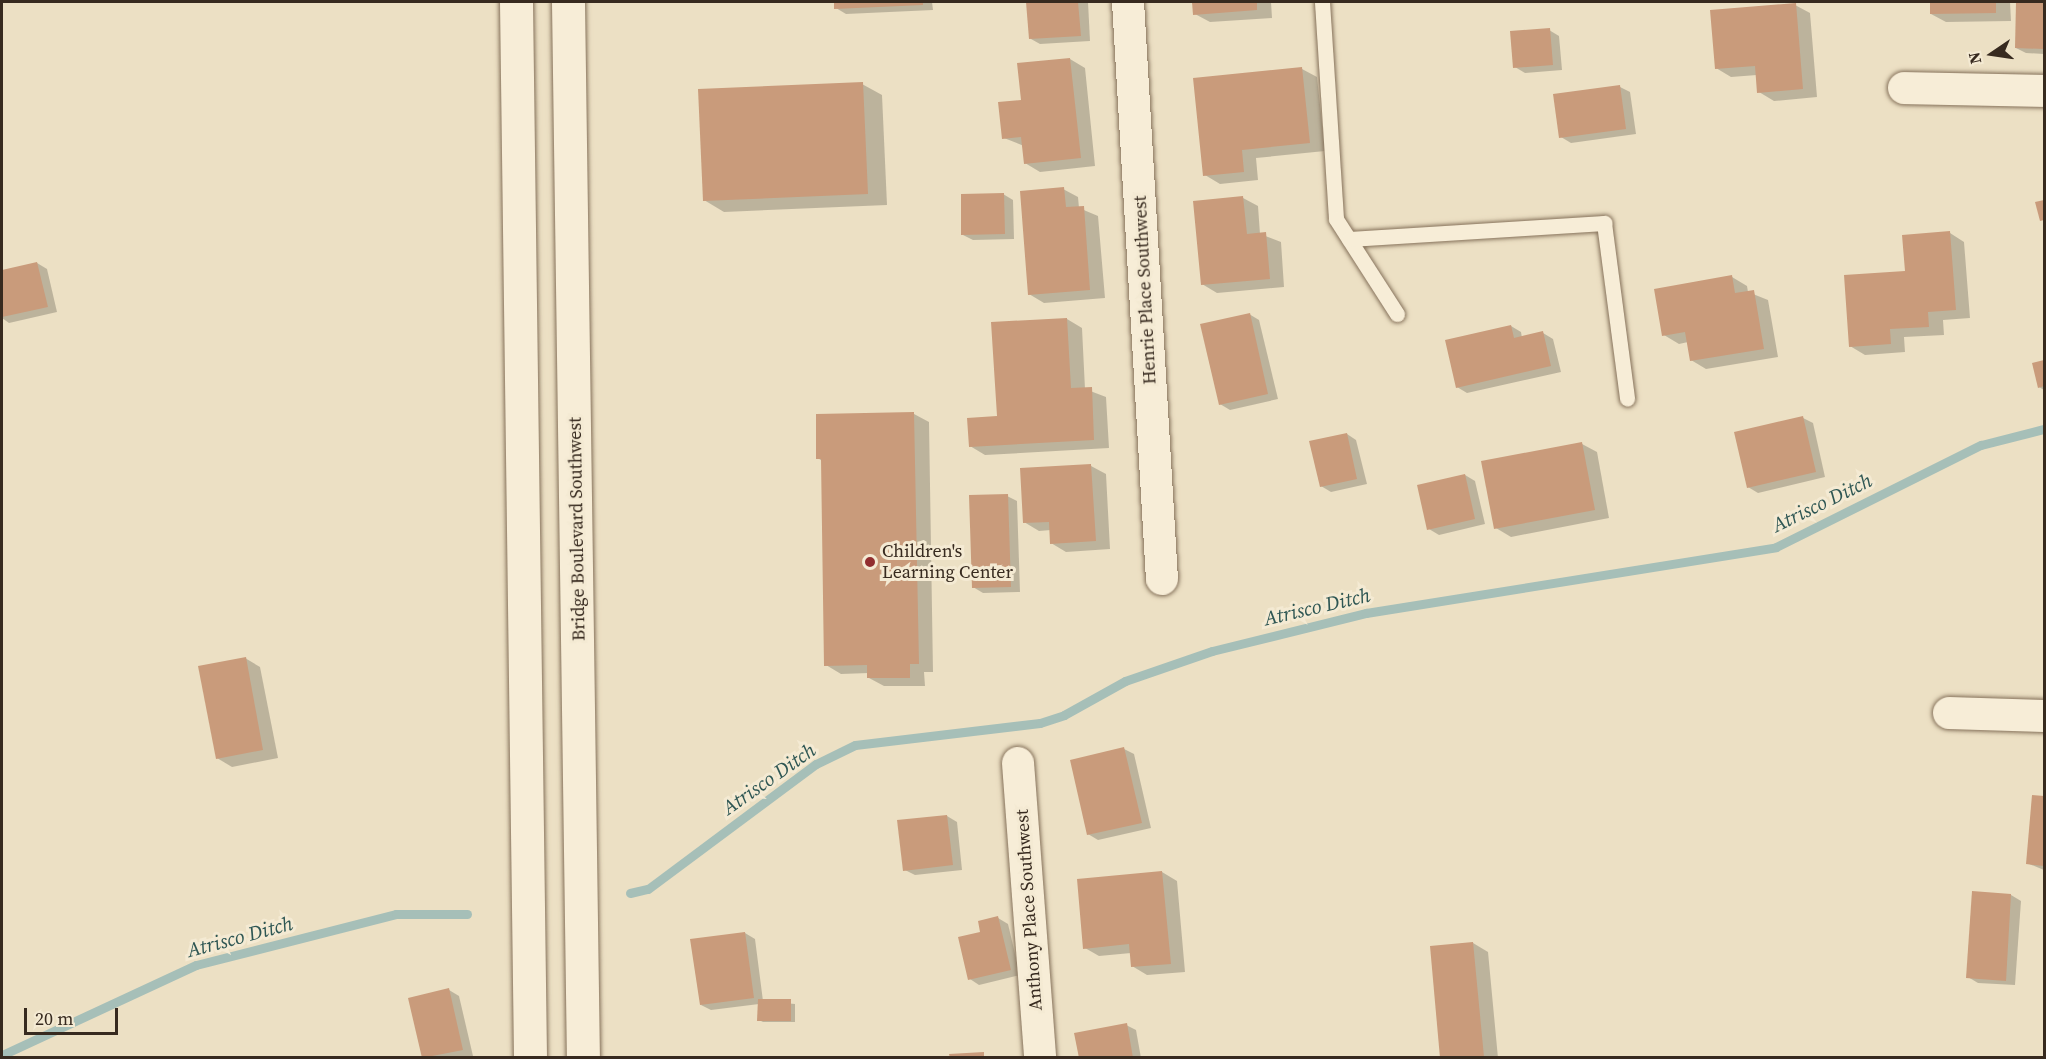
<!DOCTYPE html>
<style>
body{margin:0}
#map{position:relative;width:2046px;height:1059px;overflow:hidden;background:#ece0c4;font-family:"Source Serif 4",serif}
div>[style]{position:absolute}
.shadow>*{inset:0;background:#0003}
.stream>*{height:9px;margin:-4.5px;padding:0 4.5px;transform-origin:4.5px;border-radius:4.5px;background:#a6bfb8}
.building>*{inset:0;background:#c99b7b}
.roads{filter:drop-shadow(0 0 2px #86725b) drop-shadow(0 0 2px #86725b)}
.service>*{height:15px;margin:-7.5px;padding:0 7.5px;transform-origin:7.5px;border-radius:7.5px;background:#f7edd7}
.minor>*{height:32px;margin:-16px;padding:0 16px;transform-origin:16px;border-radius:16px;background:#f7edd7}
.secondary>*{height:33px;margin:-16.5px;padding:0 16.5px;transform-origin:16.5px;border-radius:16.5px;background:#f7edd7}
.dots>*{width:16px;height:16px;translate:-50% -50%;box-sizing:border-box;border:3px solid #f4ead3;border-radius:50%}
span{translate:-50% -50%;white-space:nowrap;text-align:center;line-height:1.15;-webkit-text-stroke:6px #f4ead3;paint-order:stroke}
.street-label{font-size:18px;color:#372a1f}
.poi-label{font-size:18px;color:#372a1f}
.left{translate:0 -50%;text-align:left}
.water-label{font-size:20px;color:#2e5653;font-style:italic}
.frame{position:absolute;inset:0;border:3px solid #372a1f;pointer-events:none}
.north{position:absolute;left:1962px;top:24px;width:60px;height:60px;-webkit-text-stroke:4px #f4ead3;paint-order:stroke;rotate:257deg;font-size:16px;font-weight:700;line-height:24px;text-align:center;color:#372a1f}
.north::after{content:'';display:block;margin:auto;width:21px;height:27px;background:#372a1f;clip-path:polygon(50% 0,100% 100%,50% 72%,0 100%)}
.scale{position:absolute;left:24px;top:1008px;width:94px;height:27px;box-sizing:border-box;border:3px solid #372a1f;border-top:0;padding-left:8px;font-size:18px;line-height:21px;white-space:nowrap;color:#372a1f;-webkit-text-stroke:4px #f4ead3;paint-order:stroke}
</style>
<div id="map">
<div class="shadow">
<div style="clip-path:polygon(836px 2px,932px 2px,933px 10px,846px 14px,836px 8px)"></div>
<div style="clip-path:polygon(1028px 2px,1088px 2px,1090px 41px,1040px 44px,1031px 39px)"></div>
<div style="clip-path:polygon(1194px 2px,1271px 2px,1272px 18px,1210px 22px,1195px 14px)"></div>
<div style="clip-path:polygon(1931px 2px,2010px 2px,2011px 21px,1946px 22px,1931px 14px)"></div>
<div style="clip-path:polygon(2017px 2px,2044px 2px,2044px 54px,2026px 53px,2016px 48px)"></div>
<div style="clip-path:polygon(1795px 5px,1810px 13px,1817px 97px,1774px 101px,1759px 92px,1757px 75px,1731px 77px,1716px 68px)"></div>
<div style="clip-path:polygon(1549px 30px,1559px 36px,1562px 70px,1525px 73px,1515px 67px)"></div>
<div style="clip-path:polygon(1070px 59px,1085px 68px,1095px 166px,1040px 172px,1025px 163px,1024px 146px,1004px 138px,1023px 101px)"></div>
<div style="clip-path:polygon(1302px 69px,1317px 77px,1325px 151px,1256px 158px,1258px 180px,1220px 184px,1205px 175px)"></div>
<div style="clip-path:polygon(862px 84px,882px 95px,887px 205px,724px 212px,704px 200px)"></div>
<div style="clip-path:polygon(1620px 87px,1630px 92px,1636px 134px,1571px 143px,1561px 137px)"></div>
<div style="clip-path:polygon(1063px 189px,1078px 197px,1079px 208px,1098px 216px,1105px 298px,1044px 303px,1029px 294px)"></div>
<div style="clip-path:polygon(1003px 194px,1013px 200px,1014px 239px,973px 240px,963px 235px)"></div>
<div style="clip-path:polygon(1243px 198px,1258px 206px,1260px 234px,1281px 242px,1284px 287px,1217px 293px,1202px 284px)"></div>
<div style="clip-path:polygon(1950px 233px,1964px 242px,1970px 318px,1943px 320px,1944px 335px,1904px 337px,1905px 352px,1865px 355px,1850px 346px,1907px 272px)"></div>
<div style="clip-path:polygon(37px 263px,47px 269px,57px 312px,9px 323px,2px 318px,2px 272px)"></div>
<div style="clip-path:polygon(1732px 277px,1747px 286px,1748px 292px,1768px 300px,1778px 357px,1706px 369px,1691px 360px,1688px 342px,1679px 344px,1664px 335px)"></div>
<div style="clip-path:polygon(1249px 314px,1259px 320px,1278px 399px,1230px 410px,1220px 404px)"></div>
<div style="clip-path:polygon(1067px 319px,1082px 328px,1085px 389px,1106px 397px,1109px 448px,985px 455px,970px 446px,998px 418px)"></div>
<div style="clip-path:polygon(1511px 326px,1521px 332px,1522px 338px,1543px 333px,1553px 339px,1561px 372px,1467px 393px,1457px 387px)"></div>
<div style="clip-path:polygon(2044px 362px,2044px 390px,2039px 387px,2034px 364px)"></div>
<div style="clip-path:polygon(914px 414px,929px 422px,933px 672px,924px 672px,925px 686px,884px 686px,869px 678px,869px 673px,841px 674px,826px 665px,822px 461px,818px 458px)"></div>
<div style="clip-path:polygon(1803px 418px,1813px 423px,1825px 477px,1758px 493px,1748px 487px)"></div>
<div style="clip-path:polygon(1347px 434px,1356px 440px,1367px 484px,1331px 492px,1321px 486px)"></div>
<div style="clip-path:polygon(1582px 444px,1597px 452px,1609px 518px,1511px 537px,1496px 528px)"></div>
<div style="clip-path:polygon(1091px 466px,1106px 474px,1110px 549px,1066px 552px,1051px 543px,1051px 530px,1039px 531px,1024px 522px)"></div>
<div style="clip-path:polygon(1465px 475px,1475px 481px,1485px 524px,1439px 535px,1429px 529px)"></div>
<div style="clip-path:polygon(1007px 496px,1017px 501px,1020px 592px,983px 593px,973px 587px)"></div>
<div style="clip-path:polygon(245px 658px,260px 667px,278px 758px,232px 767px,217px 758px)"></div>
<div style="clip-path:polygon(1124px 749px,1134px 754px,1151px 828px,1098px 840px,1088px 834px)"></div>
<div style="clip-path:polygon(2033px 797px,2044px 798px,2044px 870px,2027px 863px)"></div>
<div style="clip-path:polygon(947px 816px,957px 822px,962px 870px,915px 875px,905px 870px)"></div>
<div style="clip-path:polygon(1162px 872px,1177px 881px,1185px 972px,1147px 975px,1132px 966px,1131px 953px,1099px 956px,1085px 948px)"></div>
<div style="clip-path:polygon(1973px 892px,2011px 895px,2021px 901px,2015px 985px,1978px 983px,1968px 977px)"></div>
<div style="clip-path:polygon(998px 918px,1008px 924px,1020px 975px,979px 985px,970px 979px,982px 933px)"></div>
<div style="clip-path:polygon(745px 933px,755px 939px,763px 1001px,795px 1004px,795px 1022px,763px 1022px,759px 1020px,759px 1004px,711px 1010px,701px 1005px)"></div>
<div style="clip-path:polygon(1473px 943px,1488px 952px,1498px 1058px,1442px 1058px)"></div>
<div style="clip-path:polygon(449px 990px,459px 996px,473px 1056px,423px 1058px)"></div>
<div style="clip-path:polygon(1126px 1025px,1136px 1030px,1141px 1058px,1081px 1058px)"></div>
</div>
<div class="stream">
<div style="left:630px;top:893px;width:18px;rotate:-13deg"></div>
<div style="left:648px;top:889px;width:209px;rotate:-36.7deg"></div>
<div style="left:816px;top:764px;width:43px;rotate:-26deg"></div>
<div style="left:855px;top:745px;width:186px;rotate:-6.8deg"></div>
<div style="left:1040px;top:723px;width:25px;rotate:-18deg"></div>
<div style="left:1064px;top:715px;width:70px;rotate:-29.1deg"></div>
<div style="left:1125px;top:681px;width:92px;rotate:-19deg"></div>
<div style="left:1212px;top:651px;width:159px;rotate:-13.9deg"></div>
<div style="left:1366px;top:613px;width:415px;rotate:-9.1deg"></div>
<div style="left:1776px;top:547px;width:229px;rotate:-26.5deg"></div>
<div style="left:1981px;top:445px;width:65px;rotate:-14.3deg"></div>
<div style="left:2px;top:1055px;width:214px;rotate:-24.9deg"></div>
<div style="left:196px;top:965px;width:206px;rotate:-14.3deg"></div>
<div style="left:396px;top:914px;width:71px"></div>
</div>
<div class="building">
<div style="clip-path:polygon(834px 2px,923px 2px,923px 5px,834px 9px)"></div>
<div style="clip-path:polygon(1026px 2px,1078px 2px,1081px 36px,1029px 39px)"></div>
<div style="clip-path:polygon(1192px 2px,1257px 2px,1257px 10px,1193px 15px)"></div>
<div style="clip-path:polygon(1930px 2px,1996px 2px,1996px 13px,1930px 14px)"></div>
<div style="clip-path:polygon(2016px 2px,2044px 2px,2044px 49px,2015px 48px)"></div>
<div style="clip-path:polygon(1796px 3px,1803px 89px,1757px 93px,1755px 66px,1715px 69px,1710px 10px)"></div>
<div style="clip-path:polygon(1550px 28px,1553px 65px,1513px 68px,1510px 31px)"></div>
<div style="clip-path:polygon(1070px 58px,1081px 158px,1024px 164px,1021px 137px,1002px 139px,998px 102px,1021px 100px,1017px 63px)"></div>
<div style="clip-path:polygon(1302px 67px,1310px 143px,1242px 150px,1244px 172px,1203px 176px,1193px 78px)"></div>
<div style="clip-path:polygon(863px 82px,868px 194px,703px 201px,698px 89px)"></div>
<div style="clip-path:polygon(1620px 85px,1626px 129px,1559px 138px,1553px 94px)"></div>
<div style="clip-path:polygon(1064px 187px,1066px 207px,1084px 206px,1090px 290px,1028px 295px,1020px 191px)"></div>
<div style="clip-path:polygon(1004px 193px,1005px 234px,961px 235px,961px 194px)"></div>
<div style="clip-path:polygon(1243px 196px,1247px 234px,1266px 232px,1270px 279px,1201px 285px,1193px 201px)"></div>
<div style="clip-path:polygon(2044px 200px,2044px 220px,2040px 221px,2035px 202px)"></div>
<div style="clip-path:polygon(1950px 231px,1956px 310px,1928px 312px,1929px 327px,1890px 329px,1891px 344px,1849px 347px,1844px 275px,1905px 271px,1902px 235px)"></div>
<div style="clip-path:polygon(37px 262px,48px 307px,2px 317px,2px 270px)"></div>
<div style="clip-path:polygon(1732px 275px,1735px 293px,1754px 290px,1764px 349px,1690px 361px,1685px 332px,1662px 336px,1654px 289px)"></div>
<div style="clip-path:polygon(1250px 313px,1268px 394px,1219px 405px,1200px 324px)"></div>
<div style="clip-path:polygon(1067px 318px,1071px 388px,1092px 387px,1094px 440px,969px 447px,967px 418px,997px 416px,991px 322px)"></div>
<div style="clip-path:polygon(1511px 325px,1514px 338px,1543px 331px,1551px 366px,1456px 388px,1445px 340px)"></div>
<div style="clip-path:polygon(2044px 360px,2044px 386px,2038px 388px,2032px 363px)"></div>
<div style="clip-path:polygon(914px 412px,919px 664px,910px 664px,910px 678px,867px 678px,867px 665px,824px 666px,821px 459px,816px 459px,816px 414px)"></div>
<div style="clip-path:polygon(1803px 416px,1816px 472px,1747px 488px,1734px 432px)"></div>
<div style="clip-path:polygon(1347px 433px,1357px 479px,1320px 487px,1309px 441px)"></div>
<div style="clip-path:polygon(1582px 442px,1595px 510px,1494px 529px,1481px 461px)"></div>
<div style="clip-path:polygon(1091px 464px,1096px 541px,1050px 544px,1049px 522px,1023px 523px,1020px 468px)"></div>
<div style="clip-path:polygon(1465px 474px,1475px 519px,1427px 530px,1417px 485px)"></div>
<div style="clip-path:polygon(1008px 494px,1011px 587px,972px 588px,969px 495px)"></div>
<div style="clip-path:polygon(246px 657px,263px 750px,216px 759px,198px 666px)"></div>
<div style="clip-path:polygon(1124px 747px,1142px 823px,1087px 835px,1070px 760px)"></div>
<div style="clip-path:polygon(2032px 795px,2044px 796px,2044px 866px,2026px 864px)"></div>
<div style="clip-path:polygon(947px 815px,953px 865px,903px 871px,897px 820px)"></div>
<div style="clip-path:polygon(1162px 871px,1171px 964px,1131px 967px,1129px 944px,1083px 949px,1077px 879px)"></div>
<div style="clip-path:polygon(1972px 891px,2011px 894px,2006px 981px,1966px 978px)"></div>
<div style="clip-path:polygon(998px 916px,1011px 970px,968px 980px,958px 937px,980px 932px,978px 921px)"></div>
<div style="clip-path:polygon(745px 932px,754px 998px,700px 1005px,690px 939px)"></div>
<div style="clip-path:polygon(1473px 942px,1484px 1057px,1440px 1058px,1430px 946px)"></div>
<div style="clip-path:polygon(449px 988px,463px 1050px,422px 1058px,408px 998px)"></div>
<div style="clip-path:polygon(758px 999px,791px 999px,791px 1021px,757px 1021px)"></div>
<div style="clip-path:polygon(1127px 1023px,1133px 1058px,1079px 1058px,1074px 1033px)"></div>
<div style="clip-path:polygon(984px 1052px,984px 1058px,950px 1058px,949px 1054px)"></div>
</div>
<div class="roads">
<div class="service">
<div style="left:1322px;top:2px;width:217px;rotate:86.3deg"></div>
<div style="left:1336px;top:219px;width:113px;rotate:57.3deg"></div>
<div style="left:1349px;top:239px;width:256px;rotate:-3.6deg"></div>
<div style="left:1604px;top:223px;width:177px;rotate:82.5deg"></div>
</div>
<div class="minor">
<div style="left:1128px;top:2px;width:578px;rotate:86.63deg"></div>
<div style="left:1904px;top:88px;width:140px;rotate:1.2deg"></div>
<div style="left:1949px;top:713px;width:95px;rotate:1.8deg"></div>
<div style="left:1018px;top:763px;width:296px;rotate:85.7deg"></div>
</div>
<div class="secondary">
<div style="left:516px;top:2px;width:1056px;rotate:89.24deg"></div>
<div style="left:568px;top:2px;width:1056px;rotate:89.19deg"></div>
</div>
</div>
<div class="dots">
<div style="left:870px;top:562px;background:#922e2f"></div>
</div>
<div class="street-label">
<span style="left:1145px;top:290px;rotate:-93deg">Henrie Place Southwest</span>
<span style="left:577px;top:529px;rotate:-91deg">Bridge Boulevard Southwest</span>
<span style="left:1029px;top:910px;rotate:-94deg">Anthony Place Southwest</span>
</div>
<div class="poi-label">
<span class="left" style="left:882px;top:562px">Children's<br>Learning Center</span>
</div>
<div class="water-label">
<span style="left:1822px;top:503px;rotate:-26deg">Atrisco Ditch</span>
<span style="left:1317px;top:607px;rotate:-13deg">Atrisco Ditch</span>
<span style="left:769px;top:779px;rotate:-35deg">Atrisco Ditch</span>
<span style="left:240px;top:937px;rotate:-15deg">Atrisco Ditch</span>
</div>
<div class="frame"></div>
<div class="north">N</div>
<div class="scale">20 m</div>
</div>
